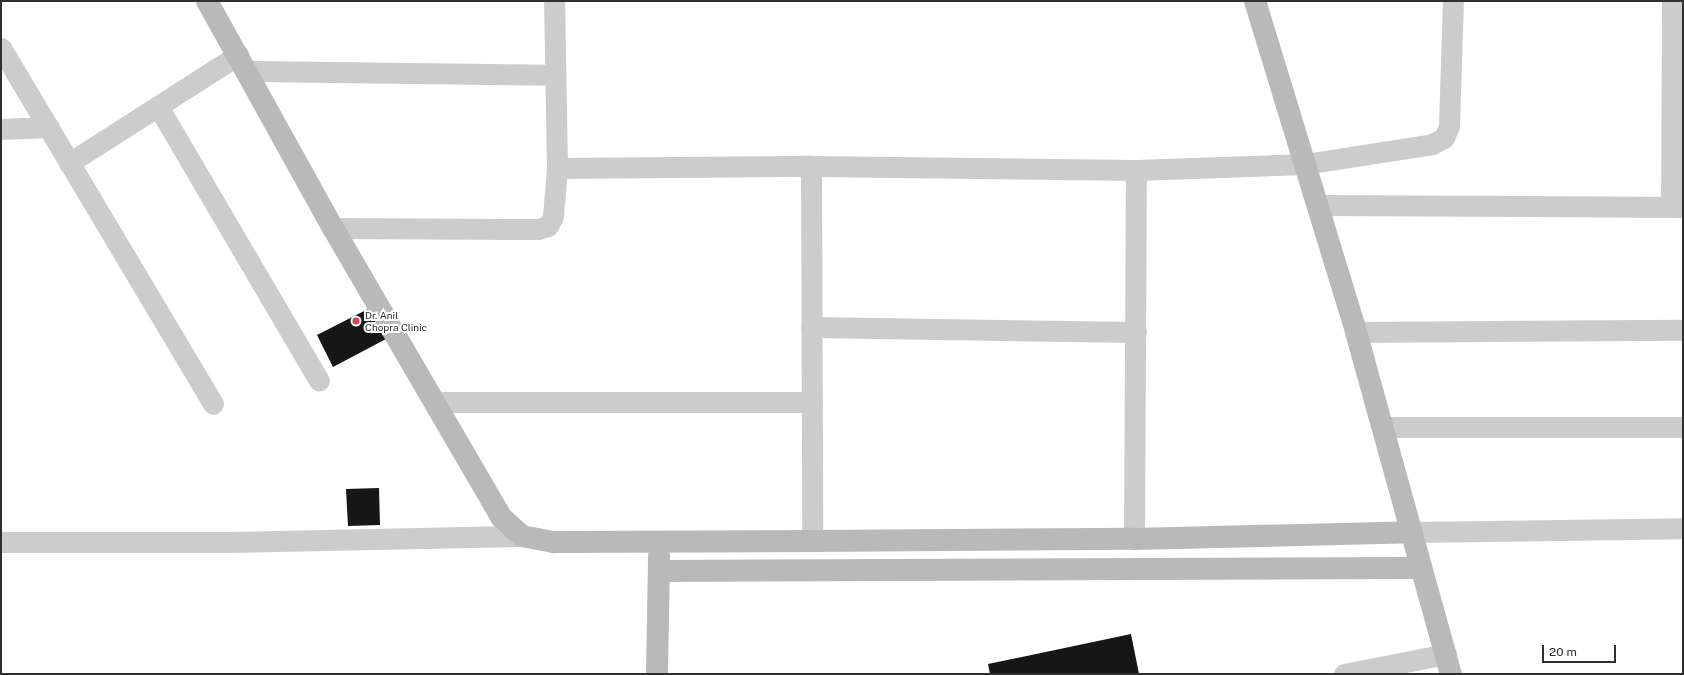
<!DOCTYPE html>
<style>
body{margin:0}
#map{position:relative;width:1684px;height:675px;overflow:hidden;background:#fff;font-family:"Public Sans",sans-serif}
div>[style]{position:absolute}
.building>*{inset:0;background:#161616}
.street>*{height:21px;margin:-10.5px;padding:0 10.5px;transform-origin:10.5px;border-radius:10.5px;background:#ccc}
.secondary>*{height:22px;margin:-11px;padding:0 11px;transform-origin:11px;border-radius:11px;background:#b9b9b9}
.dots>*{width:11px;height:11px;translate:-50% -50%;box-sizing:border-box;border:2px solid #fff;border-radius:50%}
span{translate:-50% -50%;white-space:nowrap;text-align:center;line-height:1.15;-webkit-text-stroke:4px #fff;paint-order:stroke}
.poi-label{font-size:10px;color:#2f2f2f}
.left{translate:0 -50%;text-align:left}
.frame{position:absolute;inset:0;border:2px solid #2f2f2f;pointer-events:none}
.scale{position:absolute;left:1542px;top:645px;width:74px;height:18px;box-sizing:border-box;border:2px solid #2f2f2f;border-top:0;padding-left:5px;font-size:12px;line-height:14px;white-space:nowrap;color:#2f2f2f;-webkit-text-stroke:3px #fff;paint-order:stroke}
</style>
<div id="map">
<div class="building">
<div style="clip-path:polygon(370px 308px,386px 339px,333px 367px,317px 335px)"></div>
<div style="clip-path:polygon(379px 488px,380px 525px,348px 526px,346px 489px)"></div>
<div style="clip-path:polygon(1131px 634px,1139px 674px,990px 674px,988px 664px)"></div>
</div>
<div class="street">
<div style="left:1px;top:48px;width:414px;rotate:59.2deg"></div>
<div style="left:247px;top:71px;width:307px;rotate:0.7deg"></div>
<div style="left:159px;top:108px;width:316px;rotate:59.6deg"></div>
<div style="left:1px;top:129px;width:48px;rotate:-2.4deg"></div>
<div style="left:69px;top:163px;width:201px;rotate:-32.6deg"></div>
<div style="left:811px;top:166px;width:375px;rotate:89.8deg"></div>
<div style="left:557px;top:168px;width:254px;rotate:-0.5deg"></div>
<div style="left:811px;top:166px;width:325px;rotate:0.7deg"></div>
<div style="left:1136px;top:170px;width:169px;rotate:-2deg"></div>
<div style="left:1305px;top:164px;width:129px;rotate:-8.9deg"></div>
<div style="left:1432px;top:144px;width:13px;rotate:-27deg"></div>
<div style="left:1444px;top:138px;width:13px;rotate:-67deg"></div>
<div style="left:1449px;top:126px;width:125px;rotate:-88.2deg"></div>
<div style="left:1317px;top:205px;width:366px;rotate:0.3deg"></div>
<div style="left:1671px;top:207px;width:206px;rotate:-89.7deg"></div>
<div style="left:333px;top:228px;width:205px;rotate:0.3deg"></div>
<div style="left:538px;top:229px;width:10px;rotate:-17deg"></div>
<div style="left:548px;top:226px;width:11px;rotate:-63deg"></div>
<div style="left:553px;top:216px;width:48px;rotate:-85.2deg"></div>
<div style="left:557px;top:168px;width:167px;rotate:-91deg"></div>
<div style="left:811px;top:327px;width:325px;rotate:0.9deg"></div>
<div style="left:1356px;top:332px;width:327px;rotate:-0.4deg"></div>
<div style="left:436px;top:402px;width:376px"></div>
<div style="left:1382px;top:427px;width:301px"></div>
<div style="left:1412px;top:532px;width:271px;rotate:-0.8deg"></div>
<div style="left:1134px;top:539px;width:369px;rotate:-89.7deg"></div>
<div style="left:1px;top:542px;width:228px"></div>
<div style="left:229px;top:542px;width:293px;rotate:-1.2deg"></div>
<div style="left:1344px;top:674px;width:104px;rotate:-11.1deg"></div>
</div>
<div class="secondary">
<div style="left:207px;top:1px;width:260px;rotate:61deg"></div>
<div style="left:333px;top:228px;width:334px;rotate:59.8deg"></div>
<div style="left:501px;top:517px;width:28px;rotate:42deg"></div>
<div style="left:522px;top:536px;width:33px;rotate:11deg"></div>
<div style="left:554px;top:542px;width:258px;rotate:-0.2deg"></div>
<div style="left:812px;top:541px;width:322px;rotate:-0.4deg"></div>
<div style="left:1134px;top:539px;width:278px;rotate:-1.4deg"></div>
<div style="left:1255px;top:1px;width:346px;rotate:73deg"></div>
<div style="left:1356px;top:332px;width:355px;rotate:74.5deg"></div>
<div style="left:659px;top:571px;width:762px;rotate:-0.23deg"></div>
<div style="left:657px;top:674px;width:118px;rotate:-89deg"></div>
</div>
<div class="dots">
<div style="left:356px;top:321px;background:#d04759"></div>
</div>
<div class="poi-label">
<span class="left" style="left:365px;top:321px">Dr. Anil<br>Chopra Clinic</span>
</div>
<div class="frame"></div>
<div class="scale">20 m</div>
</div>
